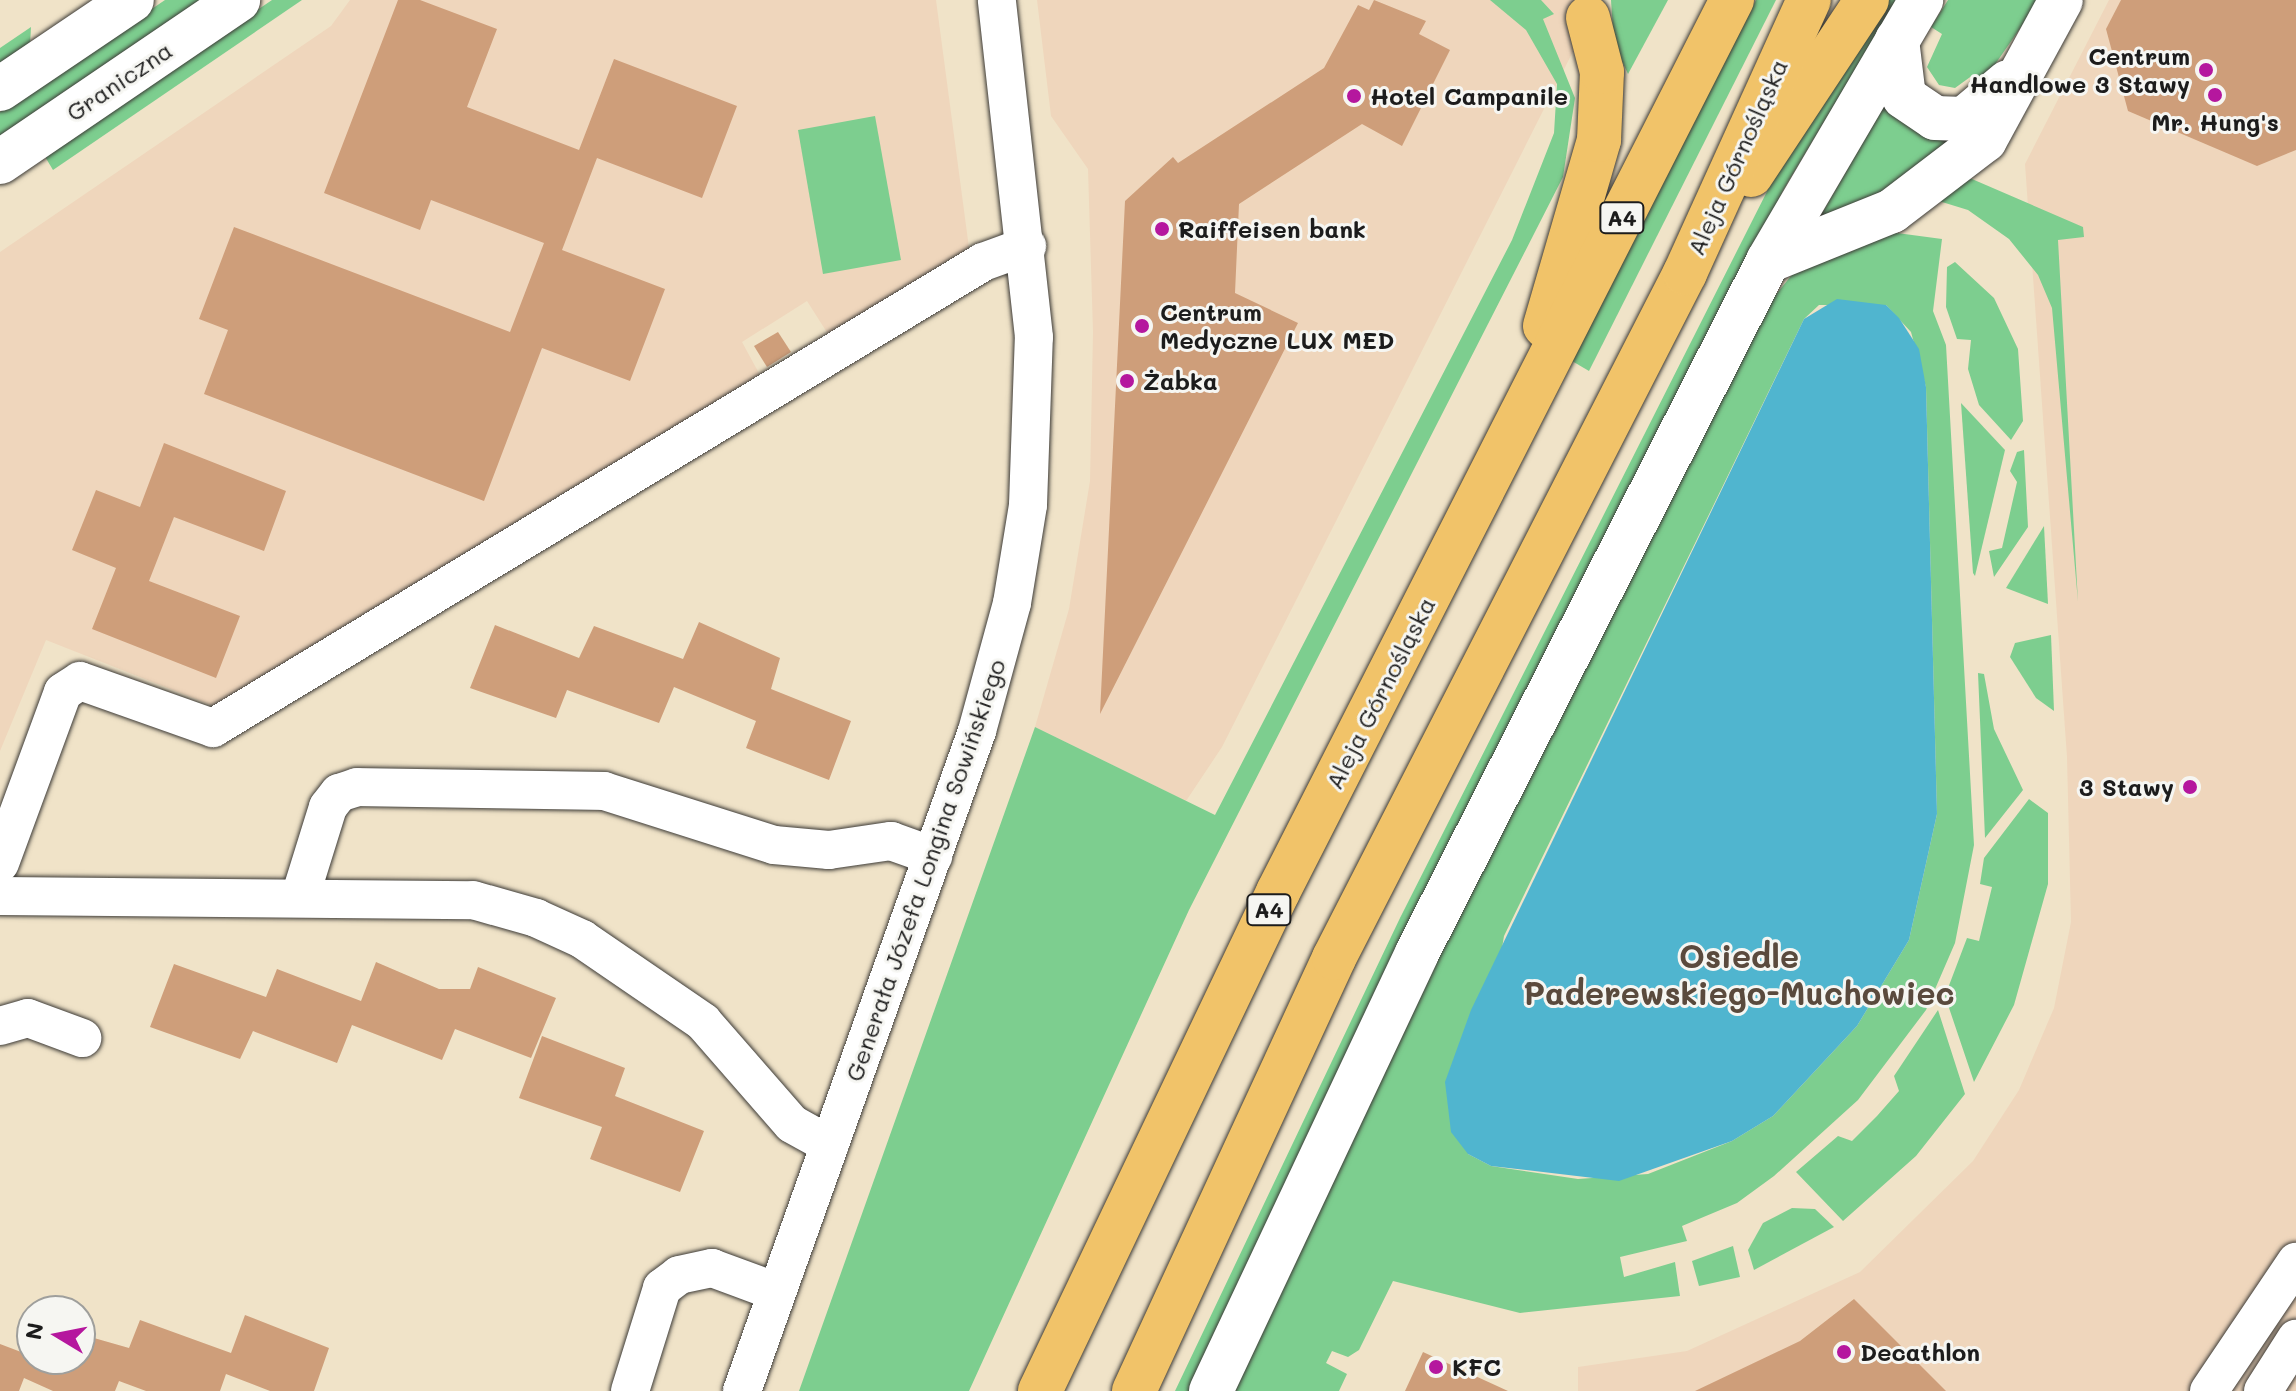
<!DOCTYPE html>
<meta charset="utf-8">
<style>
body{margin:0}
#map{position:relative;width:2296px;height:1391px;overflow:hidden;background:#f0e3c8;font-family:Mali,sans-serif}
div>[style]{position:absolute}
.built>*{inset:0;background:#efd6bc}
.green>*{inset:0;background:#7dce8f}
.water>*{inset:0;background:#50b5cf}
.building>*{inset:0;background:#ce9e7a}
.roads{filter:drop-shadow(0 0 2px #3c3a36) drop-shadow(0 0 2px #3c3a36)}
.minor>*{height:38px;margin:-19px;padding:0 19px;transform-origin:19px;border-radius:19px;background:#fff}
.tertiary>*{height:44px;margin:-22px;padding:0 22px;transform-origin:22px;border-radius:22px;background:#fff}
.motorway>*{height:44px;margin:-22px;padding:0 22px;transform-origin:22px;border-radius:22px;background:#f1c369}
.dots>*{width:22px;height:22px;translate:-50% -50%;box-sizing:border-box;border:4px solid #f6f6f2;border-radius:50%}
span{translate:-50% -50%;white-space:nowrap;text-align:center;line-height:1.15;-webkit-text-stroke:6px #f6f6f2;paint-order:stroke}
.shield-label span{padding:2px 6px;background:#f6f6f2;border:2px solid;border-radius:6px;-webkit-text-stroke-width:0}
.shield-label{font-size:22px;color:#1c1c1c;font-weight:700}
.poi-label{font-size:24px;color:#1c1c1c;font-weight:700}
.right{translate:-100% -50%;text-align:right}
.left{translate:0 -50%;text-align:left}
.street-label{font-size:24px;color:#1c1c1c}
.district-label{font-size:32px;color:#5a4a3d;font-weight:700}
.north{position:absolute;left:16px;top:1295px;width:80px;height:80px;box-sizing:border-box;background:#f6f6f2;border:2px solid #9f9f9c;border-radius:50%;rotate:280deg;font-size:22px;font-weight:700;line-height:32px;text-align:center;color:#1c1c1c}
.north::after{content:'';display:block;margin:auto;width:28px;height:36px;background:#b5179e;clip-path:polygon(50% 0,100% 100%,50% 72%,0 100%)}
</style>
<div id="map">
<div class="built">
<div style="clip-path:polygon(350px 0,936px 0,969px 248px,828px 334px,807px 301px,742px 342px,761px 377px,221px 709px,46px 640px,0 751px,0 252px,331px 26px)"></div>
<div style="clip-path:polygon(1037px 0,1599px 0,1222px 747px,1186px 801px,1035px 727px,1069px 609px,1090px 481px,1093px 332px,1088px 169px,1051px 116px)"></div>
<div style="clip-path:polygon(2109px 0,2296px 0,2296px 1391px,1578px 1391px,1578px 1367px,1687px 1351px,1860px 1272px,1973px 1161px,2019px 1090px,2054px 1008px,2071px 922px,2067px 757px,2025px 164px)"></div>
</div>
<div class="green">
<div style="clip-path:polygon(165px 0,204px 0,0 139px,0 112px)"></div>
<div style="clip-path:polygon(272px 0,302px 0,53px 170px,44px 155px)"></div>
<div style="clip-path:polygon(1490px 0,1541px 0,1554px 14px,1543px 19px,1575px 98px,1563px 177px,1189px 910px,969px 1391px,799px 1391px,1035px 727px,1215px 815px,1512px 240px,1554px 133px,1557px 84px,1526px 30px)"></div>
<div style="clip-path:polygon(1611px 0,1668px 0,1628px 74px,1614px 44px)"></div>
<div style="clip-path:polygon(1756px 0,1776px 0,1589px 371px,1572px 361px)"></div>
<div style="clip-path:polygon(1877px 0,1897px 0,1785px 187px,1372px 1002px,1191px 1391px,1175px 1391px,1400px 918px,1790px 146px)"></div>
<div style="clip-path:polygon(1948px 0,2040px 0,1982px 83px,1973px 75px,1955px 88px,1939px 85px,1927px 67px,1942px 34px,1931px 27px)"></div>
<div style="clip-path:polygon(31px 27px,30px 45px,0 65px,0 48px)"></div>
<div style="clip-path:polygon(1885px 104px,1950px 140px,1888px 193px,1817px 222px)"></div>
<div style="clip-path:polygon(875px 116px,901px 260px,823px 274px,798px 130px)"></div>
<div style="clip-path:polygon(1965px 176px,2083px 227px,2084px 237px,2058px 240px,2078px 602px,2052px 308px,2038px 275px,2009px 239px,1968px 210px,1929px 198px)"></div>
<div style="clip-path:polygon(evenodd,1897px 233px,1942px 239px,1933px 311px,1946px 345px,1974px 845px,1955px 943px,1926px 1010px,1858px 1100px,1774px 1176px,1737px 1203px,1682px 1226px,1687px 1241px,1620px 1257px,1624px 1277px,1675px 1262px,1680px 1296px,1520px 1313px,1393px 1281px,1359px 1350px,1348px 1357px,1332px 1351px,1326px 1363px,1347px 1374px,1339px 1391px,1232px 1391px,1371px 1093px,1765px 308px,1795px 271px,1865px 236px,1897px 233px,1819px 305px,1886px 305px,1911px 332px,1926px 387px,1937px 814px,1909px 940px,1857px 1026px,1773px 1116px,1732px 1141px,1648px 1174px,1578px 1179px,1491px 1166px,1468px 1154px,1504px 936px,1804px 319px,1819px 305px)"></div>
<div style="clip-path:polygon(1955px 262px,1994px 298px,2018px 349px,2023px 421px,2011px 440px,1979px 405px,1968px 369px,1971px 340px,1957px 339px,1946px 307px,1947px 267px)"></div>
<div style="clip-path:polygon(1961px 403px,2005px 450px,1975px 576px,1973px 573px)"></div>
<div style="clip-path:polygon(2024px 450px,2028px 527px,1994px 577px,1989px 551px,2002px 548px,2017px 482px,2010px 471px,2017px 452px)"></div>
<div style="clip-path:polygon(2044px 526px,2048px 604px,2006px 588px)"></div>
<div style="clip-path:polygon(2051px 635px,2054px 711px,2036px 698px,2010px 657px,2015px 643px)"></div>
<div style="clip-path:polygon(1978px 673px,1984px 674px,1994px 729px,2023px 790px,1985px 838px)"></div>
<div style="clip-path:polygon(2029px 799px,2048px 813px,2048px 884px,2014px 1005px,1974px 1082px,1945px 996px,1967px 938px,1979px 941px,1992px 887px,1980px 884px,1984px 858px)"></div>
<div style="clip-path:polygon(1938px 1010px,1965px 1094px,1916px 1156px,1843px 1221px,1796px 1172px,1838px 1136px,1852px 1141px,1877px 1116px,1899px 1091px,1894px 1076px)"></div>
<div style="clip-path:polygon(1815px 1209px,1834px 1227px,1754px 1270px,1748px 1250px,1763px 1223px,1792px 1208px)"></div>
<div style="clip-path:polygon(1733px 1246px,1740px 1277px,1699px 1286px,1692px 1261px)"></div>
</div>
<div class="water">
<div style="clip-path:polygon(1837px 299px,1886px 305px,1899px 318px,1919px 349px,1926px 387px,1937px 814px,1909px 940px,1857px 1026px,1773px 1116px,1732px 1141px,1619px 1181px,1491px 1166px,1468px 1154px,1451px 1132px,1445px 1082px,1471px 1010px,1804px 319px)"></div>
</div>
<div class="building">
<div style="clip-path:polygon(398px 0,420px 0,497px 29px,467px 107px,579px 150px,614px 59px,737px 106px,702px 198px,597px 158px,562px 250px,665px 289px,630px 381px,542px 348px,484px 501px,204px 394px,228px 330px,199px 319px,234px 227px,510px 332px,544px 243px,431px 200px,420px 230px,324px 193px)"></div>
<div style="clip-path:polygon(1374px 0,1426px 21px,1419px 34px,1450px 50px,1402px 146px,1362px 124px,1239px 204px,1235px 293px,1298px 323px,1100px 714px,1125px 201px,1173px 157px,1178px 163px,1324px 68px,1358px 5px,1369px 10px)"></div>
<div style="clip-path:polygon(2121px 0,2296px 0,2296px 150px,2257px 166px,2128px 111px,2106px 29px)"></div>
<div style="clip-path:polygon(778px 332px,791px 352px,767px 367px,754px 346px)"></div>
<div style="clip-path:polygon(164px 443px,286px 491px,264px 551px,174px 517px,149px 581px,240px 616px,216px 678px,92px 629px,116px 568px,72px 550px,96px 490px,140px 507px)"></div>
<div style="clip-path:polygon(699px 622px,780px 658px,771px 689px,851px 721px,829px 780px,746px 748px,756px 721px,674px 687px,659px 723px,567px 690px,556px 718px,470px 688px,495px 625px,579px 658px,594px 626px,683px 659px)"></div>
<div style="clip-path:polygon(376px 962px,439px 989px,470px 989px,478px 967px,556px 998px,531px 1058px,455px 1029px,442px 1060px,352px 1025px,337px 1063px,253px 1031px,240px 1059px,150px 1027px,174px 964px,266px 997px,277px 969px,361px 1001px)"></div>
<div style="clip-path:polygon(542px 1036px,625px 1068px,615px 1096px,704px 1131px,680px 1192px,590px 1159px,602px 1127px,519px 1098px)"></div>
<div style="clip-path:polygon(1854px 1299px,1946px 1391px,1695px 1391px,1800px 1341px)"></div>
<div style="clip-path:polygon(245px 1315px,329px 1348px,314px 1391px,270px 1391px,226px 1374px,220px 1391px,146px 1391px,119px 1381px,115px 1391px,53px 1391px,24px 1378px,19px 1391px,0 1391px,0 1344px,29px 1355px,32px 1348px,32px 1359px,80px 1359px,80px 1334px,129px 1348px,140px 1320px,231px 1353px)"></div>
<div style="clip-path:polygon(1423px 1352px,1508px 1391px,1405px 1391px)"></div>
</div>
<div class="roads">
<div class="minor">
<div style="left:0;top:863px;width:182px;rotate:-69.8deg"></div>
<div style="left:63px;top:692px;width:20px;rotate:-33deg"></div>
<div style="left:80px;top:681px;width:141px;rotate:19.5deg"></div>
<div style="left:213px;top:728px;width:900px;rotate:-31.18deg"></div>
<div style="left:983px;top:262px;width:47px;rotate:-20deg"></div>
<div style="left:0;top:896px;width:473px;rotate:0.5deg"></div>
<div style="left:473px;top:900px;width:66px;rotate:15.9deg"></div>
<div style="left:536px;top:918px;width:51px;rotate:24.5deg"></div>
<div style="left:582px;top:939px;width:147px;rotate:34.4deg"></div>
<div style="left:703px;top:1022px;width:135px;rotate:48.9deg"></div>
<div style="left:792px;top:1124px;width:43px;rotate:28.9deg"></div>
<div style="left:300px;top:897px;width:94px;rotate:-72.7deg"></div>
<div style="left:328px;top:807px;width:18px;rotate:-52deg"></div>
<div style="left:339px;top:793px;width:19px;rotate:-18deg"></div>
<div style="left:357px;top:787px;width:247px;rotate:0.9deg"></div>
<div style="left:604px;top:791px;width:178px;rotate:17.6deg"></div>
<div style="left:774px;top:845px;width:55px;rotate:5.2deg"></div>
<div style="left:829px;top:850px;width:63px;rotate:-8.3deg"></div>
<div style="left:891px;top:841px;width:45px;rotate:19.7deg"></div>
<div style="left:0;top:1026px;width:29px;rotate:-16deg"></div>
<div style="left:28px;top:1018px;width:58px;rotate:20.3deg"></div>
<div style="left:630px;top:1391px;width:108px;rotate:-72.7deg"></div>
<div style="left:662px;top:1288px;width:21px;rotate:-37deg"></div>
<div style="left:679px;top:1275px;width:34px;rotate:-12deg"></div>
<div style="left:712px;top:1268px;width:69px;rotate:20.3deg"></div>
<div style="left:742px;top:1391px;width:701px;rotate:-70.4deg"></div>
<div style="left:977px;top:731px;width:133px;rotate:-74.7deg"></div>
<div style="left:1012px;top:603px;width:99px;rotate:-80.7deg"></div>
<div style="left:1028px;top:505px;width:168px;rotate:-88deg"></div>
<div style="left:1034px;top:337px;width:339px;rotate:-96.3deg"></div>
<div style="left:2209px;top:1391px;width:156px;rotate:-56deg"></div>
<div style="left:2263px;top:1391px;width:62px;rotate:-57.6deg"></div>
</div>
<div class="tertiary">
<div style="left:1897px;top:40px;width:57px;rotate:83deg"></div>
<div style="left:1904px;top:97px;width:37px;rotate:34deg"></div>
<div style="left:1935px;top:118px;width:29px;rotate:2deg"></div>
<div style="left:1964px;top:119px;width:57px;rotate:-40.1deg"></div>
<div style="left:0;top:89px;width:159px;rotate:-34deg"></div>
<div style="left:0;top:162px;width:288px;rotate:-34.2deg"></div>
<div style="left:1768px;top:261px;width:134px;rotate:-22deg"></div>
<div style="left:1892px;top:211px;width:117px;rotate:-37.4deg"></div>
<div style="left:1985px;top:140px;width:159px;rotate:-61.5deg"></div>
<div style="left:1211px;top:1391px;width:484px;rotate:-64.8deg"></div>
<div style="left:1417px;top:953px;width:776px;rotate:-63.1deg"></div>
<div style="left:1768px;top:261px;width:303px;rotate:-59.6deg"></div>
</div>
<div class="motorway">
<div style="left:1751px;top:175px;width:210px;rotate:-56.5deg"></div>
<div style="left:1545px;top:326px;width:194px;rotate:-73.8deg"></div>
<div style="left:1599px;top:140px;width:68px;rotate:-87.5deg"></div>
<div style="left:1602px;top:72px;width:56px;rotate:-104.5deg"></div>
<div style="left:1040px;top:1391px;width:553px;rotate:-64.5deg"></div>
<div style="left:1278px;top:892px;width:1001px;rotate:-63.03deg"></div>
<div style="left:1134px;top:1391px;width:477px;rotate:-65.2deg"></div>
<div style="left:1334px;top:958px;width:770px;rotate:-62.87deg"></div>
<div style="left:1685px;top:273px;width:300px;rotate:-65.6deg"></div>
</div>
</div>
<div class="dots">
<div style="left:2206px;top:70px;background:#b5179e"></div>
<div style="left:2215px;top:95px;background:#b5179e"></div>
<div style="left:1354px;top:96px;background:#b5179e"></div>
<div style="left:1162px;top:229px;background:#b5179e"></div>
<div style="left:1142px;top:326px;background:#b5179e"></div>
<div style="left:1127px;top:381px;background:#b5179e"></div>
<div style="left:2190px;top:787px;background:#b5179e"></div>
<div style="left:1844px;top:1352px;background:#b5179e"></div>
<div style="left:1436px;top:1367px;background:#b5179e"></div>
</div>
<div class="shield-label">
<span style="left:1622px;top:218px">A4</span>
<span style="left:1269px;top:910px">A4</span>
</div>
<div class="poi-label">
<span class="right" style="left:2190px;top:70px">Centrum<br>Handlowe 3 Stawy</span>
<span class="left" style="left:1370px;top:96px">Hotel Campanile</span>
<span style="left:2215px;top:122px">Mr. Hung's</span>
<span class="left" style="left:1178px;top:229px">Raiffeisen bank</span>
<span class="left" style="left:1160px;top:326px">Centrum<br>Medyczne LUX MED</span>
<span class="left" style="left:1143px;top:381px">Żabka</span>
<span class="right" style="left:2174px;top:787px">3 Stawy</span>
<span class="left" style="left:1860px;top:1352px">Decathlon</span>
<span class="left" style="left:1452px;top:1367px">KFC</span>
</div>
<div class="street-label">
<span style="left:119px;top:81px;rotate:-34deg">Graniczna</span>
<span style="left:1737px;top:157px;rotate:-66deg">Aleja Górnośląska</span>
<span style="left:1380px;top:693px;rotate:-63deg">Aleja Górnośląska</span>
<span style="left:925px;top:870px;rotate:-71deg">Generała Józefa Longina Sowińskiego</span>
</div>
<div class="district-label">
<span style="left:1739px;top:974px">Osiedle<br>Paderewskiego-Muchowiec</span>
</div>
<div class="north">N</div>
</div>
